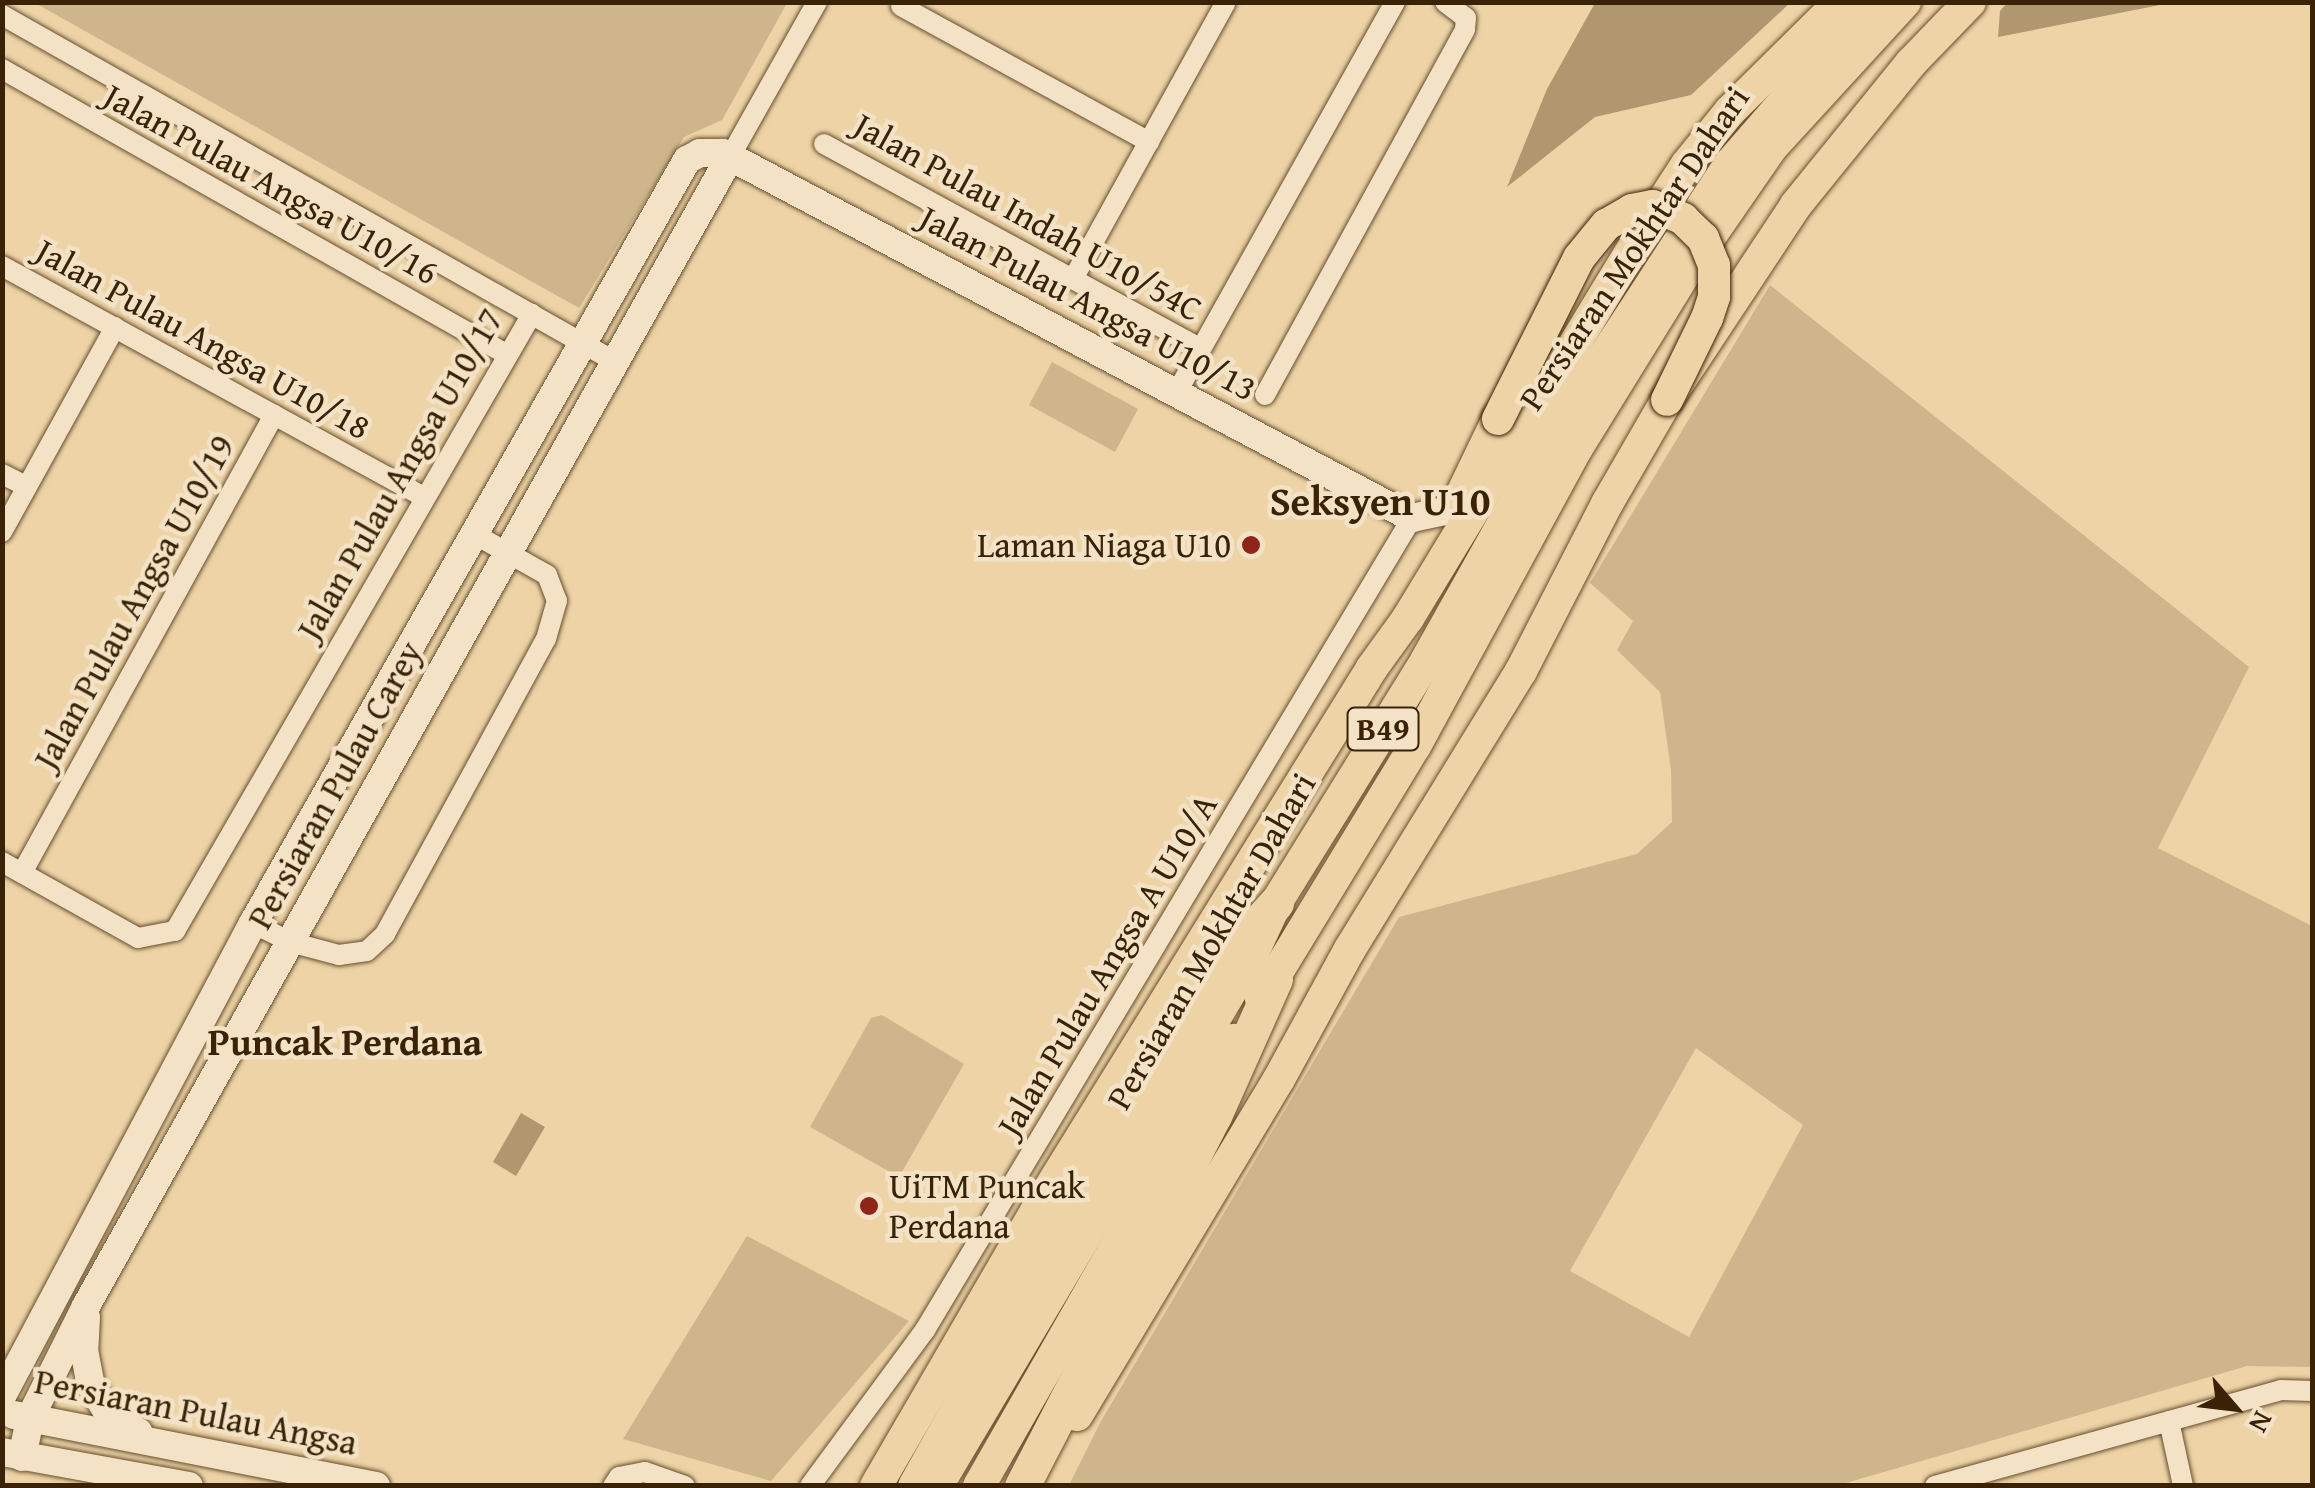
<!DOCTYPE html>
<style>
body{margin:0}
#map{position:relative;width:2315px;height:1488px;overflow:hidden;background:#edd3a6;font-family:"Gentium Book Plus",serif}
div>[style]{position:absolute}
.green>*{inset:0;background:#cfb58b}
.water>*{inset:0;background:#b09770}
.roads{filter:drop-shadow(0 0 2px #674e2e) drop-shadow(0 0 2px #674e2e)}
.street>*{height:20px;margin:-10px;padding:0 10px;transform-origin:10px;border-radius:10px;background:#f3e2c5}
.secondary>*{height:28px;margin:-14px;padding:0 14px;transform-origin:14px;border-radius:14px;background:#f3e2c5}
.primary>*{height:32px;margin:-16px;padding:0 16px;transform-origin:16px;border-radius:16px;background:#edd3a6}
.highway>*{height:35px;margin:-17.5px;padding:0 17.5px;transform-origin:17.5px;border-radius:17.5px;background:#edd3a6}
.bridges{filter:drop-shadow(0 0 2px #3a2206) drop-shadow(0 0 2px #3a2206)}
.primary-bridge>*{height:32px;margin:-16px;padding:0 16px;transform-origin:16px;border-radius:16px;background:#edd3a6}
.dots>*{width:28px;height:28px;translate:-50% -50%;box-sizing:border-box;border:5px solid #f3e2c5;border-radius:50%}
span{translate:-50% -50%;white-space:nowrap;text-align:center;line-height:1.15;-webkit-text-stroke:9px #f3e2c5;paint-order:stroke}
.shield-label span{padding:2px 8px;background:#f3e2c5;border:2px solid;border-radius:8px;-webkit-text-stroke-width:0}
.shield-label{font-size:32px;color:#3a2206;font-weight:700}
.street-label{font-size:35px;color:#3a2206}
.poi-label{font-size:35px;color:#3a2206}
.right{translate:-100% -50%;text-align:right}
.left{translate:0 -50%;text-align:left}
.neighbourhood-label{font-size:38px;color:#3a2206;font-weight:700}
.quarter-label{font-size:40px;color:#3a2206;font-weight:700}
.frame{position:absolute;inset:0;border:5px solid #3a2206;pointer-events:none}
.north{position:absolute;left:2185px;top:1358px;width:100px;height:100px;-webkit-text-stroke:8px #f3e2c5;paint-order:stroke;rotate:118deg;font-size:28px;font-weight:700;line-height:40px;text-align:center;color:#3a2206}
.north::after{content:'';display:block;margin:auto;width:35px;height:45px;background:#3a2206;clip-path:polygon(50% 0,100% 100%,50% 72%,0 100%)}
</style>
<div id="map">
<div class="green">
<div style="clip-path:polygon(35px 3px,34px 3px,787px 3px,722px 120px,684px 137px,579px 308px)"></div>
<div style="clip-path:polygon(evenodd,1770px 285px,2249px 667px,2158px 848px,2312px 926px,2312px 1367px,2247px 1366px,1839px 1485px,1069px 1485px,1101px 1421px,1399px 917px,1637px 854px,1672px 822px,1671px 770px,1660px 692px,1617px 650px,1633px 621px,1590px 583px,1770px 285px,1696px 1048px,1803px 1125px,1689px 1337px,1570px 1271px,1696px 1048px)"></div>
<div style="clip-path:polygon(1052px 362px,1138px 409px,1115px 452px,1029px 405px)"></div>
<div style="clip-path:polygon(882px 1015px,964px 1064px,899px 1177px,810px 1127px,871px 1018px)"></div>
<div style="clip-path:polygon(747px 1236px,909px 1321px,771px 1481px,623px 1439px)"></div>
</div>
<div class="water">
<div style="clip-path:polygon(1595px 3px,1790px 3px,1691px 95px,1595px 117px,1507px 187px,1547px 89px)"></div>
<div style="clip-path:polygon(2007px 3px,2007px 2px,2170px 3px,1998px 37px,2000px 11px)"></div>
<div style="clip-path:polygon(521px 1113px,545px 1127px,516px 1176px,493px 1162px)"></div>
</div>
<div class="roads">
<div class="street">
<div style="left:901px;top:6px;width:283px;rotate:28.7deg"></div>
<div style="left:2px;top:15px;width:703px;rotate:29.48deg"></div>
<div style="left:2px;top:69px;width:581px;rotate:29.48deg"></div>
<div style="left:824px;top:144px;width:428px;rotate:28.5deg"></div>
<div style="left:730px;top:157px;width:178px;rotate:-60.7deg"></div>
<div style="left:2px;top:266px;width:482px;rotate:28.7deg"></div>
<div style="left:1073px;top:279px;width:316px;rotate:-61.1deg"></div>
<div style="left:1177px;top:392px;width:447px;rotate:-60.8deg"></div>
<div style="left:1265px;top:395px;width:417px;rotate:-61.3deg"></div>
<div style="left:1465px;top:29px;width:11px;rotate:-85deg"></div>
<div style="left:1466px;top:18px;width:26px;rotate:-143deg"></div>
<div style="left:2px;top:474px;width:28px;rotate:27deg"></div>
<div style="left:2px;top:532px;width:234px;rotate:-61.1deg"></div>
<div style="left:2px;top:862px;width:156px;rotate:29.2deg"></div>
<div style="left:138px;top:938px;width:38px;rotate:-11deg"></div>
<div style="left:175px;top:931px;width:713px;rotate:-59.95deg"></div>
<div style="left:22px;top:873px;width:523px;rotate:-61.18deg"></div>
<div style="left:253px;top:923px;width:42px;rotate:27.2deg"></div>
<div style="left:290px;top:942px;width:51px;rotate:14.9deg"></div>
<div style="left:339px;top:955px;width:28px;rotate:-8deg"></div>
<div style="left:367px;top:951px;width:25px;rotate:-43deg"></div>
<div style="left:385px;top:934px;width:336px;rotate:-61.4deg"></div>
<div style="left:546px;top:639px;width:40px;rotate:-74deg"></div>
<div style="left:557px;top:601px;width:28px;rotate:-111deg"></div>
<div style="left:547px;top:575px;width:81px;rotate:-150.6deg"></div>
<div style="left:2169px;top:1421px;width:66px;rotate:77.8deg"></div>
<div style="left:613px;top:1486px;width:11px;rotate:-56deg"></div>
<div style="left:619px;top:1477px;width:26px;rotate:-11deg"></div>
<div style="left:645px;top:1472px;width:42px;rotate:19.3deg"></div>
<div style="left:810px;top:1486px;width:194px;rotate:-53.6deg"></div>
<div style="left:925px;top:1330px;width:947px;rotate:-59.05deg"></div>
<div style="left:1935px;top:1486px;width:359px;rotate:-15.5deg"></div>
<div style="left:2281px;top:1390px;width:31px;rotate:2deg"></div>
</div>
<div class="secondary">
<div style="left:86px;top:1317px;width:33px;rotate:93deg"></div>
<div style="left:84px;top:1350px;width:36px;rotate:79deg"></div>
<div style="left:91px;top:1385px;width:35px;rotate:59deg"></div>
<div style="left:109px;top:1415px;width:34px;rotate:30deg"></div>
<div style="left:2px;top:1396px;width:535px;rotate:-62.05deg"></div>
<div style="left:253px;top:923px;width:878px;rotate:-60.37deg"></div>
<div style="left:687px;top:160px;width:15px;rotate:-28deg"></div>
<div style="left:700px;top:153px;width:23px"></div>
<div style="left:723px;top:153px;width:780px;rotate:27.91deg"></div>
<div style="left:1412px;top:518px;width:43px;rotate:-12.1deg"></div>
<div style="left:14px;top:1415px;width:369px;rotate:11.1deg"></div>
<div style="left:2px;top:1452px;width:190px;rotate:10.3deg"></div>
<div style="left:22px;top:1457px;width:40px;rotate:-78deg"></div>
<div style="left:30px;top:1418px;width:125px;rotate:-63.4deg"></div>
<div style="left:86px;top:1306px;width:1317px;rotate:-60.73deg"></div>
</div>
<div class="primary">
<div style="left:1459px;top:500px;width:90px;rotate:-64.3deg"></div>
<div style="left:1261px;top:999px;width:296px;rotate:-58.7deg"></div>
<div style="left:1415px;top:746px;width:339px;rotate:-61.5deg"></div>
<div style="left:1577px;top:448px;width:209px;rotate:-58.3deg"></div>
<div style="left:1687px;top:270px;width:150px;rotate:-55.4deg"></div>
<div style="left:1772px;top:147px;width:197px;rotate:-47.5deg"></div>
<div style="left:1077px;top:1415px;width:392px;rotate:-59deg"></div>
<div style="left:1279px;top:1079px;width:148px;rotate:-61.4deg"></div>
<div style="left:1350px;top:949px;width:326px;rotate:-58.4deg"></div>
<div style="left:1521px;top:671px;width:190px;rotate:-62.8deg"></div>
<div style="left:1608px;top:502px;width:118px;rotate:-60deg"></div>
<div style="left:1667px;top:400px;width:234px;rotate:-56.5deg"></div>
<div style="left:1796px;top:205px;width:183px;rotate:-51deg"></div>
<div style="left:1911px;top:63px;width:85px;rotate:-46deg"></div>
<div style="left:876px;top:1486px;width:338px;rotate:-59.8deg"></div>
<div style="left:1046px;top:1194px;width:619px;rotate:-58.21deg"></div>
<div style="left:1372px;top:668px;width:62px;rotate:-54.2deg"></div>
<div style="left:1408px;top:618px;width:454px;rotate:-58.7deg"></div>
<div style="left:1644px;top:230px;width:79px;rotate:-56.9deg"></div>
<div style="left:1687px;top:164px;width:68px;rotate:-50.9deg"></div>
<div style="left:1730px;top:111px;width:155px;rotate:-44.7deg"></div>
<div style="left:937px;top:1486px;width:613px;rotate:-59.29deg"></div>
<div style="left:1250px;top:959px;width:62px;rotate:-65.1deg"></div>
<div style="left:1276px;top:903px;width:287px;rotate:-58.2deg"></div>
<div style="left:1427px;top:659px;width:219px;rotate:-60.7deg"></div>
<div style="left:1534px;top:468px;width:123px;rotate:-58deg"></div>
<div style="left:1599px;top:364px;width:239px;rotate:-56.8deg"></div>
<div style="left:1730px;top:164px;width:215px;rotate:-49deg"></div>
<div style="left:979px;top:1486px;width:514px;rotate:-60.24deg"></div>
</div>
<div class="highway">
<div style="left:915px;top:1486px;width:420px;rotate:-60.7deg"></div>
<div style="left:1120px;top:1120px;width:195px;rotate:-56.7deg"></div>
<div style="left:1227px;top:957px;width:73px;rotate:-47.8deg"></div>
<div style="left:1022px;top:1486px;width:417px;rotate:-62.6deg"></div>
<div style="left:1214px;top:1116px;width:150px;rotate:-66deg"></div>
</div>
</div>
<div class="bridges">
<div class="primary-bridge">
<div style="left:1498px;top:419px;width:180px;rotate:-63.3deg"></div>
<div style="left:1579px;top:258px;width:43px;rotate:-50.7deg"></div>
<div style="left:1606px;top:225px;width:30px;rotate:-30deg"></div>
<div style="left:1632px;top:210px;width:21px;rotate:-11deg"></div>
<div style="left:1653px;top:206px;width:33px;rotate:23deg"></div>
<div style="left:1683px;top:219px;width:28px;rotate:44deg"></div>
<div style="left:1703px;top:238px;width:29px;rotate:68deg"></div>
<div style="left:1714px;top:265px;width:32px;rotate:90deg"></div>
<div style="left:1714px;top:297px;width:22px;rotate:108deg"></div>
<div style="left:1707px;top:318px;width:91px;rotate:116deg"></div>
</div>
</div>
<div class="dots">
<div style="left:1251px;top:545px;background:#8f2418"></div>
<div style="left:869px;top:1206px;background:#8f2418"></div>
</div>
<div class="shield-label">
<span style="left:1383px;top:729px">B49</span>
</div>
<div class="street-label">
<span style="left:271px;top:184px;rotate:29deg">Jalan Pulau Angsa U10/16</span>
<span style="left:1028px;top:217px;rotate:29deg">Jalan Pulau Indah U10/54C</span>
<span style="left:1634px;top:248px;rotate:-56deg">Persiaran Mokhtar Dahari</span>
<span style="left:1088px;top:303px;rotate:28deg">Jalan Pulau Angsa U10/13</span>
<span style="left:203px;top:339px;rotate:29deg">Jalan Pulau Angsa U10/18</span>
<span style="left:400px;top:474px;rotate:-60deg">Jalan Pulau Angsa U10/17</span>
<span style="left:134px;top:602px;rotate:-61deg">Jalan Pulau Angsa U10/19</span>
<span style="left:335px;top:785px;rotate:-61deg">Persiaran Pulau Carey</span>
<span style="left:1211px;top:941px;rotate:-60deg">Persiaran Mokhtar Dahari</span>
<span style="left:1107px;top:965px;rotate:-59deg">Jalan Pulau Angsa A U10/A</span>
<span style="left:196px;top:1412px;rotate:11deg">Persiaran Pulau Angsa</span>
</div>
<div class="poi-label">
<span class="right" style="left:1231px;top:545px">Laman Niaga U10</span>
<span class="left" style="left:889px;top:1206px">UiTM Puncak<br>Perdana</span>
</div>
<div class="neighbourhood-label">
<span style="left:345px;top:1042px">Puncak Perdana</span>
</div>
<div class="quarter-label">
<span style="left:1380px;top:501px">Seksyen U10</span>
</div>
<div class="frame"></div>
<div class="north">N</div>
</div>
